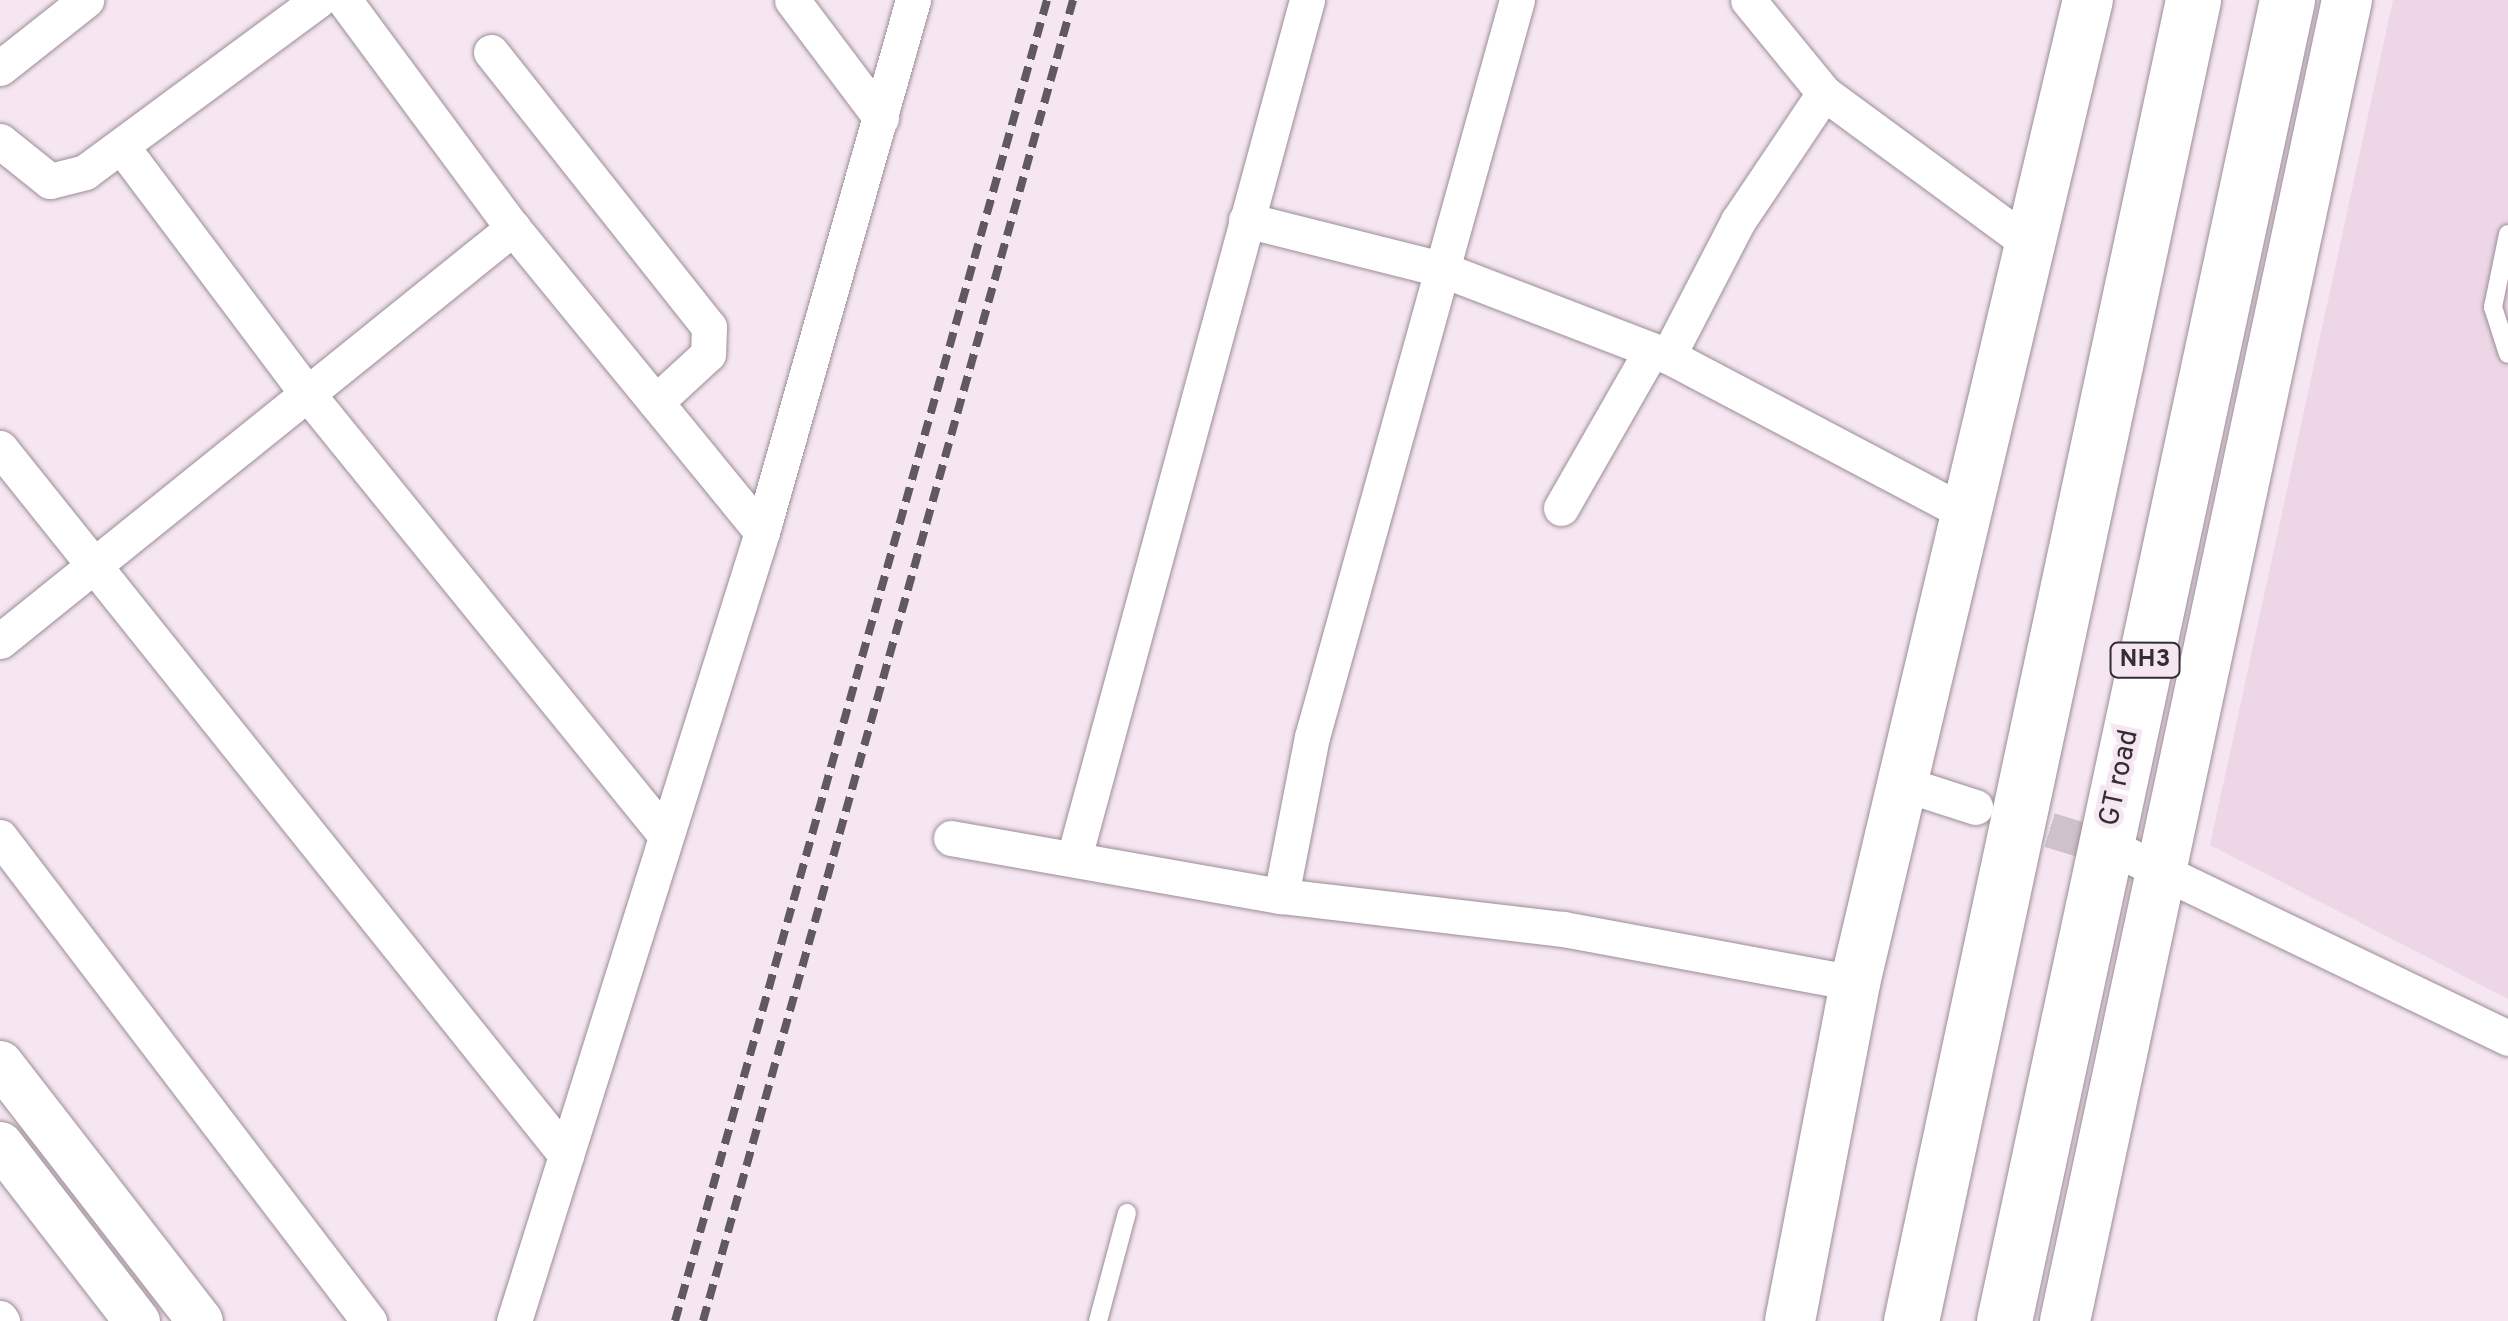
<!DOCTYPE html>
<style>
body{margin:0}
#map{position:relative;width:2508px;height:1321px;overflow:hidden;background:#f5e6f1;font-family:Overpass,sans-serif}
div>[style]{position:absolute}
.built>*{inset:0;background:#edd7e7}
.minor-tunnel>*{height:35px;margin-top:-17.5px;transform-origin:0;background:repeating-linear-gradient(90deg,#cec1cb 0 35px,transparent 0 53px)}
.roads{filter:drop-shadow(0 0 2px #9b8d97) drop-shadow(0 0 2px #9b8d97)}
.service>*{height:18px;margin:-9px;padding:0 9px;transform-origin:9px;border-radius:9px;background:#fff}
.minor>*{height:35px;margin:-17.5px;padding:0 17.5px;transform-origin:17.5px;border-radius:17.5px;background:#fff}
.tertiary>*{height:45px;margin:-22.5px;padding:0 22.5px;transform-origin:22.5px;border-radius:22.5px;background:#fff}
.secondary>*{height:50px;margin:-25px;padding:0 25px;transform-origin:25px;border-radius:25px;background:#fff}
.trunk>*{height:55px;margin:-27.5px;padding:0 27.5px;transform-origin:27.5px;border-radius:27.5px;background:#fff}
.rail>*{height:8px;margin-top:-4px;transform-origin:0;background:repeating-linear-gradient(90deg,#60595f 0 15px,transparent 0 23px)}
span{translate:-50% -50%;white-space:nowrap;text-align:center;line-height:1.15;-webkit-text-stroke:10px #f5e6f1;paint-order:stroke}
.shield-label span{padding:2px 8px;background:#f5e6f1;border:2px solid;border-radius:8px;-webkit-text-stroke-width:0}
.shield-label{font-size:25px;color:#332e32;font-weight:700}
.street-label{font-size:28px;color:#332e32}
</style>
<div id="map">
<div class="built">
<div style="clip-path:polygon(2393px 0,2508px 0,2508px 999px,2210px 845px)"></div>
</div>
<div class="minor-tunnel">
<div style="left:1999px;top:814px;width:133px;rotate:17.1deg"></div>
</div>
<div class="roads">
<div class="service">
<div style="left:2508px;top:234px;width:75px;rotate:101.6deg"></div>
<div style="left:2493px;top:307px;width:49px;rotate:72.3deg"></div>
<div style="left:1098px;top:1321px;width:112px;rotate:-75deg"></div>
</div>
<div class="minor">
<div style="left:344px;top:0;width:284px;rotate:53.5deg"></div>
<div style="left:513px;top:228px;width:393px;rotate:50.7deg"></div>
<div style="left:792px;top:0;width:148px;rotate:53deg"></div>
<div style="left:1748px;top:0;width:120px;rotate:50.7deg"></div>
<div style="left:1824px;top:93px;width:253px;rotate:36.3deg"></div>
<div style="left:491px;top:52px;width:351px;rotate:51.6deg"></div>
<div style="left:709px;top:327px;width:27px;rotate:92deg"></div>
<div style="left:708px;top:354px;width:71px;rotate:137.3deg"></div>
<div style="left:0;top:68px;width:110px;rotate:-38.3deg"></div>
<div style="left:0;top:141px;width:64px;rotate:38.7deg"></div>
<div style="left:50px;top:181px;width:36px;rotate:-14deg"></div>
<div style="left:85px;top:172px;width:290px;rotate:-36.4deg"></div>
<div style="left:122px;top:147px;width:306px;rotate:53.1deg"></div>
<div style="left:306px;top:392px;width:567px;rotate:50.95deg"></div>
<div style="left:1246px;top:220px;width:201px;rotate:14.1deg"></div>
<div style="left:1441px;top:269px;width:243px;rotate:21deg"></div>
<div style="left:1668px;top:356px;width:339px;rotate:27.8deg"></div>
<div style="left:1668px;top:356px;width:152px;rotate:-62.6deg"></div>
<div style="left:1738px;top:221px;width:154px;rotate:-56.1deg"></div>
<div style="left:0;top:448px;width:906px;rotate:51.32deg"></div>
<div style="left:1561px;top:508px;width:181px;rotate:-60.2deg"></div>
<div style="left:0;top:641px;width:659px;rotate:-38.84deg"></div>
<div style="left:1904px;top:784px;width:75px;rotate:17.9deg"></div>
<div style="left:0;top:837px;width:609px;rotate:52.68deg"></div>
<div style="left:951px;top:838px;width:335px;rotate:10deg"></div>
<div style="left:1281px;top:896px;width:284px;rotate:6.7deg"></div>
<div style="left:1563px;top:929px;width:297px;rotate:10.5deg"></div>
<div style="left:1075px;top:854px;width:885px;rotate:-74.8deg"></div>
<div style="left:2126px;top:854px;width:424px;rotate:25.7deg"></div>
<div style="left:1281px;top:896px;width:162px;rotate:-79deg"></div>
<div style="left:1312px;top:737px;width:765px;rotate:-74.46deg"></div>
<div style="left:0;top:1318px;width:4px;rotate:56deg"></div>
<div style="left:514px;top:1321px;width:827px;rotate:-72.55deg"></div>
<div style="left:762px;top:532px;width:553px;rotate:-74.15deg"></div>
</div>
<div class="tertiary">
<div style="left:0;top:1063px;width:326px;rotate:52.2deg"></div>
<div style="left:0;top:1144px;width:224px;rotate:52.3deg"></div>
</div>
<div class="secondary">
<div style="left:1790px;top:1321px;width:344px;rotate:-79.1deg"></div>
<div style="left:1855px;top:983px;width:1010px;rotate:-76.67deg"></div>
<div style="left:2065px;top:1321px;width:1351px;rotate:-77.95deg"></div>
</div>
<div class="trunk">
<div style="left:1911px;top:1321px;width:1351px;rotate:-77.95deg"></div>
<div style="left:2004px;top:1321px;width:1351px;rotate:-77.91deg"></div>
</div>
</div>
<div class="rail">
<div style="left:675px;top:1321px;width:1372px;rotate:-74.27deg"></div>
<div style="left:703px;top:1321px;width:1372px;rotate:-74.35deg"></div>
</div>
<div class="shield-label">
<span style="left:2145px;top:660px">NH3</span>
</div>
<div class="street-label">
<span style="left:2120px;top:778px;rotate:-78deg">GT road</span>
</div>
</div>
